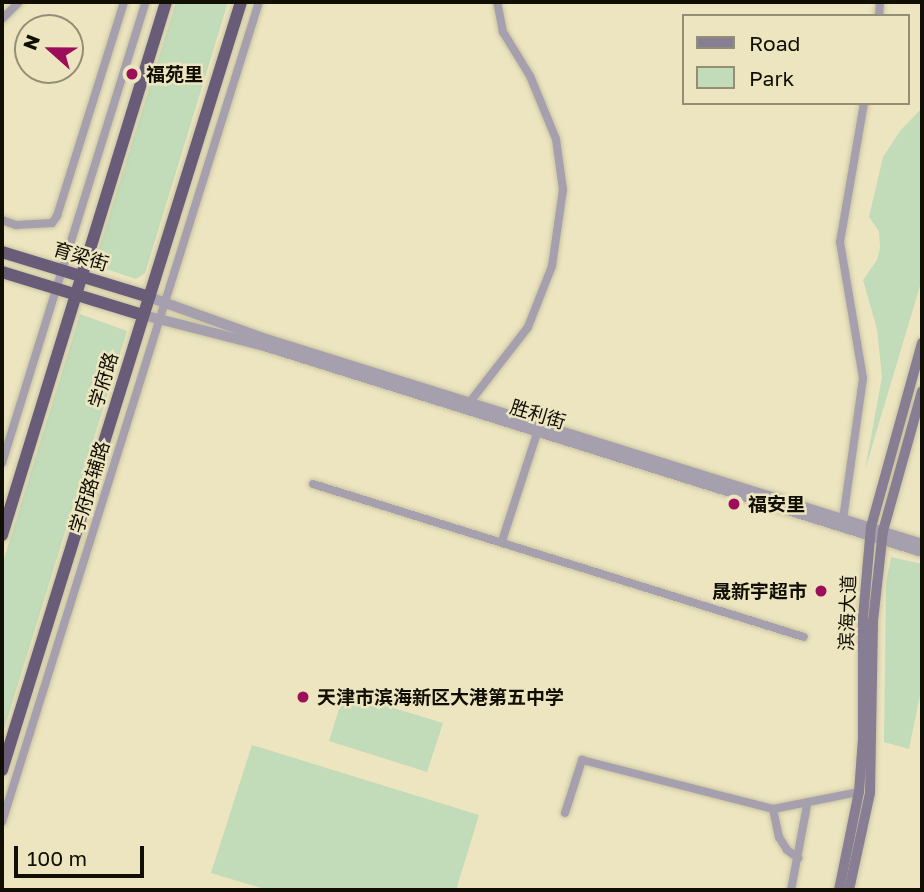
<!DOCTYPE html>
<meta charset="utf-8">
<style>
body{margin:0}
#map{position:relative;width:924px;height:892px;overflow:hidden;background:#ece5c0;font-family:"Golos Text","Noto Sans SC",sans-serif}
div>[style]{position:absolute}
.green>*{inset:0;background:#c2dbb8}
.roads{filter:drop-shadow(0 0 2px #c9c3a2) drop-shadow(0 0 2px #c9c3a2)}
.minor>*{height:8px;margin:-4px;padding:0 4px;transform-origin:4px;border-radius:4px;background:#a69fae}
.tertiary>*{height:10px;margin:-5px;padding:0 5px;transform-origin:5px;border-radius:5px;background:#a69fae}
.secondary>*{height:10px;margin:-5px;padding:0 5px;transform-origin:5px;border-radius:5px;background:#887e93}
.trunk>*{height:12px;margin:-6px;padding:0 6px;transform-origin:6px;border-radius:6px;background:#695c78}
.dots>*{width:19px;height:19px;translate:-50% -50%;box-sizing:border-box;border:4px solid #ece5c0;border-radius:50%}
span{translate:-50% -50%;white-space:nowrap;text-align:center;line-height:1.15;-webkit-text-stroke:5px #ece5c0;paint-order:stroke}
.poi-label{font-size:19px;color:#110f03;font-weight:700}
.left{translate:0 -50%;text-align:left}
.right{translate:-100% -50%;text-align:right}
.street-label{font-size:19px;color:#110f03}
.frame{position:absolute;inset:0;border:4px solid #110f03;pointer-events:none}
.legend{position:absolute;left:682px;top:14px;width:228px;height:91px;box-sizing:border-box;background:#ece5c0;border:2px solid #948f74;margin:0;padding:9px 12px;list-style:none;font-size:21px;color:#110f03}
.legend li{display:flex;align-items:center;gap:14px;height:35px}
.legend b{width:35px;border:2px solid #948f74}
.north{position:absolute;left:14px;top:14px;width:70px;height:70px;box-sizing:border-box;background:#ece5c0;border:2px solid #948f74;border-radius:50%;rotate:291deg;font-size:19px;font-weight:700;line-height:28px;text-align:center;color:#110f03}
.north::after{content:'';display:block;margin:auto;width:24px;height:32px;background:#9d0e5a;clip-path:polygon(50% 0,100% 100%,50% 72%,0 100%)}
.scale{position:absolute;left:14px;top:846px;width:130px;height:32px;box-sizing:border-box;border:4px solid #110f03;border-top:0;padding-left:9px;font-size:21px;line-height:24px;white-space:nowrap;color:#110f03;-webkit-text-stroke:5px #ece5c0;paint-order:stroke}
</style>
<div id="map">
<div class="green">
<div style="clip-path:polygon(176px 2px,228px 2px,145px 273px,136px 279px,100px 267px,96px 258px)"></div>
<div style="clip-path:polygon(922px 108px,922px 279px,865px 470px,882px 377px,877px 329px,863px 280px,877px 260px,880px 248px,879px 231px,869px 217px,883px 157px,900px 131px)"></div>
<div style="clip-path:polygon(80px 314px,127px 331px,2px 736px,2px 565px)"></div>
<div style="clip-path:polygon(891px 557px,922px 564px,922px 685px,909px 749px,884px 742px,886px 582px)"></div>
<div style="clip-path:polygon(344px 693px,443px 723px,427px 772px,329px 741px)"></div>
<div style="clip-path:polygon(252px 745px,479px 815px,456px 890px,268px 890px,211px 873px)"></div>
</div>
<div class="roads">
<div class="minor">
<div style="left:879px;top:16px;width:14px;rotate:-86deg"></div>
<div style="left:2px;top:19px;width:24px;rotate:-45deg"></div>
<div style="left:2px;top:220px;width:15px;rotate:20deg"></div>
<div style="left:16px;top:225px;width:36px;rotate:-3deg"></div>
<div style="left:52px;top:223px;width:9px;rotate:-54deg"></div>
<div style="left:57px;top:216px;width:224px;rotate:-72.6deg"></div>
<div style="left:466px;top:407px;width:101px;rotate:-52.2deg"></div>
<div style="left:528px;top:327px;width:66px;rotate:-68.5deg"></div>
<div style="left:552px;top:266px;width:77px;rotate:-81.8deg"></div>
<div style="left:563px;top:190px;width:51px;rotate:-97.8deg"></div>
<div style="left:556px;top:139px;width:68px;rotate:-112.4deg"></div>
<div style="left:530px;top:76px;width:52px;rotate:-121.5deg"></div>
<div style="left:503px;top:32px;width:31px;rotate:-101deg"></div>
<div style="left:2px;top:463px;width:483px;rotate:-72.7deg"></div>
<div style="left:313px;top:484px;width:514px;rotate:17.31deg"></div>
<div style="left:843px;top:519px;width:142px;rotate:-81.9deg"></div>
<div style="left:863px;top:378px;width:138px;rotate:-99.6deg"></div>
<div style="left:840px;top:242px;width:141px;rotate:-80.2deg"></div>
<div style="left:502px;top:541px;width:120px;rotate:-72deg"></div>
<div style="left:773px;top:809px;width:29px;rotate:78deg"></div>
<div style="left:779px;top:837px;width:15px;rotate:58deg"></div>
<div style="left:787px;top:850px;width:14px;rotate:36deg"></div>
<div style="left:565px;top:813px;width:56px;rotate:-72.2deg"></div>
<div style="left:582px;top:760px;width:197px;rotate:14.4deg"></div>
<div style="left:773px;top:809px;width:88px;rotate:-11.2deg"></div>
<div style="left:2px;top:822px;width:859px;rotate:-72.6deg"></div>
<div style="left:791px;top:890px;width:86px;rotate:-79.3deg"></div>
</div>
<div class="tertiary">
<div style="left:149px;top:297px;width:121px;rotate:19.8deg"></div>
<div style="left:263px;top:338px;width:690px;rotate:17.36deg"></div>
<div style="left:143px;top:315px;width:122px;rotate:14.3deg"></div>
<div style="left:261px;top:345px;width:693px;rotate:17.39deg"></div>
</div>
<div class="secondary">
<div style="left:839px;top:890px;width:100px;rotate:-78.5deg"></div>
<div style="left:859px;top:792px;width:53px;rotate:-85.7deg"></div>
<div style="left:863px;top:739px;width:121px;rotate:-90deg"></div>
<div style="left:863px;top:618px;width:91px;rotate:-85deg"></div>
<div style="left:871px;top:527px;width:191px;rotate:-74.5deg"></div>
<div style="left:849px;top:890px;width:99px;rotate:-77.8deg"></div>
<div style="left:870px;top:793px;width:172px;rotate:-89deg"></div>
<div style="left:873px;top:621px;width:91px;rotate:-83.7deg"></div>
<div style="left:883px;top:531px;width:145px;rotate:-74.4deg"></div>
</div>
<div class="trunk">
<div style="left:2px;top:252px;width:154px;rotate:17deg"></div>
<div style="left:2px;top:272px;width:147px;rotate:17deg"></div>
<div style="left:2px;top:535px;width:558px;rotate:-72.9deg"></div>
<div style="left:2px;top:770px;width:804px;rotate:-72.71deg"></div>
</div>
</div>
<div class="dots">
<div style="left:132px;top:74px;background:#9d0e5a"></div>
<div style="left:734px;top:504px;background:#9d0e5a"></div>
<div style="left:821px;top:591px;background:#9d0e5a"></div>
<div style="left:303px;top:697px;background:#9d0e5a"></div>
</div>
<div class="poi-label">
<span class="left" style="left:146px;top:74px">福苑里</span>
<span class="left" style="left:748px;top:504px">福安里</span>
<span class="right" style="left:807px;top:591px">晟新宇超市</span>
<span class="left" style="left:317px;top:697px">天津市滨海新区大港第五中学</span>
</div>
<div class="street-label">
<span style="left:81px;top:256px;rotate:17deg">育梁街</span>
<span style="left:103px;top:380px;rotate:-73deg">学府路</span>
<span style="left:538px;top:414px;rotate:17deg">胜利街</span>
<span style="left:89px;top:487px;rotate:-73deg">学府路辅路</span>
<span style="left:847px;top:613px;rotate:-88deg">滨海大道</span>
</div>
<div class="frame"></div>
<ul class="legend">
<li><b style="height:9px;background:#887e93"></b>Road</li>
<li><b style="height:19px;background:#c2dbb8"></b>Park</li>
</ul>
<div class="north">N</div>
<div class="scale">100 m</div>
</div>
